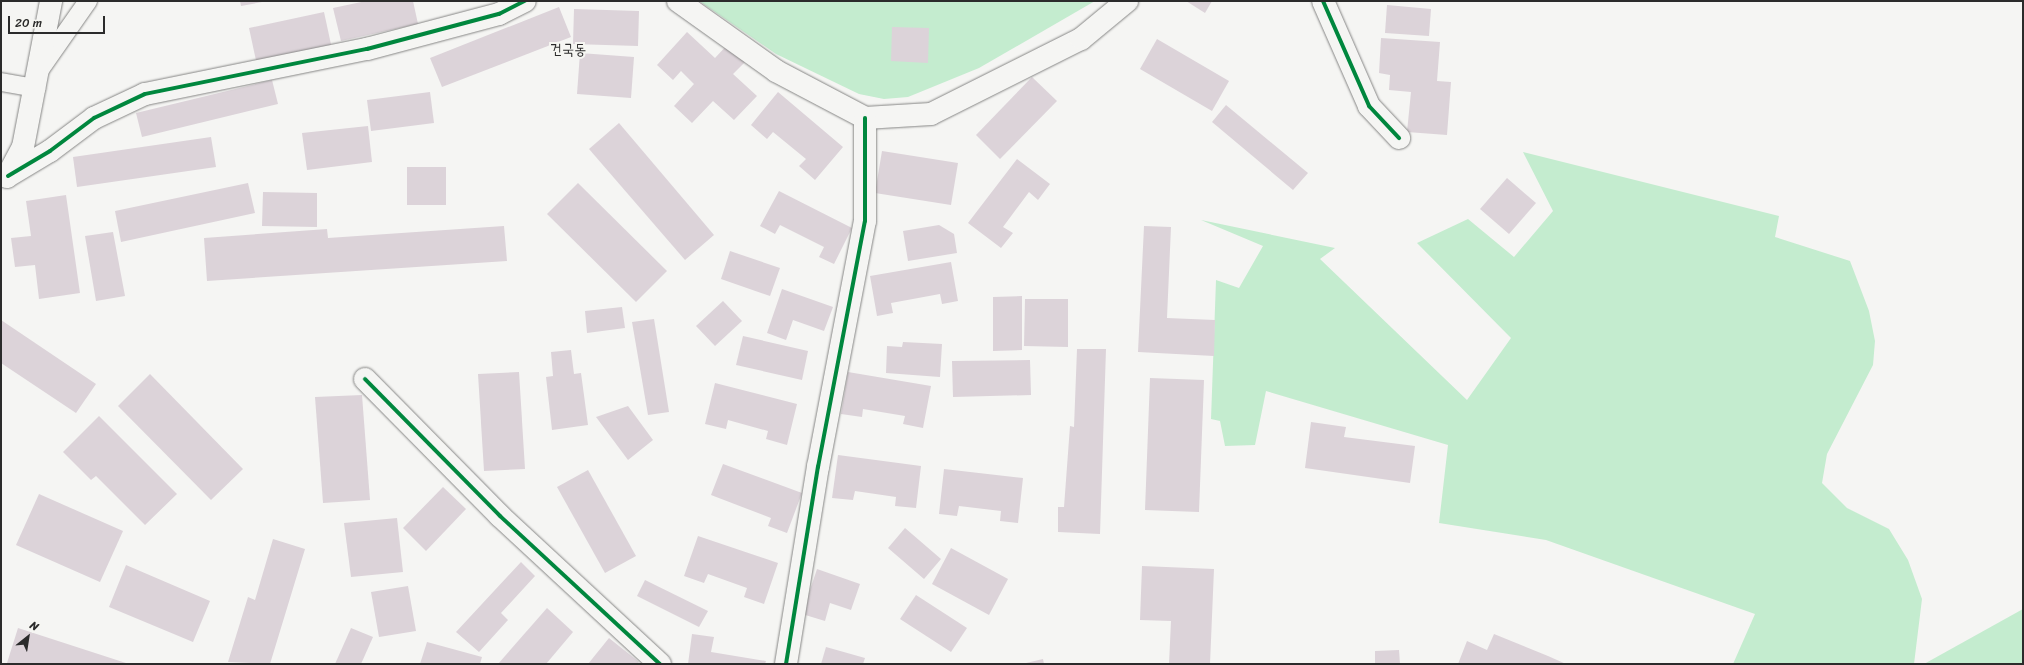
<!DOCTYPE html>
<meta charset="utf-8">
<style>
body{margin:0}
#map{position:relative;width:2024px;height:665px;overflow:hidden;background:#f5f5f3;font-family:Sriracha,"Poor Story",sans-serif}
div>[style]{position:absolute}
.green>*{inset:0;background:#c4eccf}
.building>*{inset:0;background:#dcd3d9}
.roads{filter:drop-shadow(0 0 1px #868685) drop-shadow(0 0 1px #868685)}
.lane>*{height:18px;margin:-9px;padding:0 9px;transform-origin:9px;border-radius:9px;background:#f5f5f3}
.street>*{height:22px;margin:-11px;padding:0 11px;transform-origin:11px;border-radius:11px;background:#f5f5f3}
.cycleway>*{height:4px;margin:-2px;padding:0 2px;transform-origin:2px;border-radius:2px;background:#00873e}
span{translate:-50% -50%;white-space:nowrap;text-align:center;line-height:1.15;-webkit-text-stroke:4px #f6f6f2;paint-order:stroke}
.quarter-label{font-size:15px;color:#2b2b2b}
.frame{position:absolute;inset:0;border:2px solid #2b2b2b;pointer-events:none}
.north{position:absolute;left:8px;top:617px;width:40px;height:40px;-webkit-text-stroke:3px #f6f6f2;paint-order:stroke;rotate:30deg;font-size:11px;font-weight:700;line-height:16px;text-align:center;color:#2b2b2b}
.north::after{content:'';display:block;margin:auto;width:14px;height:18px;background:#2b2b2b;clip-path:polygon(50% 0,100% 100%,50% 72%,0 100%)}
.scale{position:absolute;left:8px;top:16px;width:97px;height:18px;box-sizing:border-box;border:2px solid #2b2b2b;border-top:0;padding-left:5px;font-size:12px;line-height:14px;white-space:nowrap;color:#2b2b2b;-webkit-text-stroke:3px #f6f6f2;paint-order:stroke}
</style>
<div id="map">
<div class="green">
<div style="clip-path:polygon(699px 1px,1095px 1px,979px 68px,908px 97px,884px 99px,859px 94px,776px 54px)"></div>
<div style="clip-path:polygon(1523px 152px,1779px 216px,1775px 237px,1850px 261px,1869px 311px,1875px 341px,1873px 365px,1827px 454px,1822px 483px,1847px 508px,1889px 529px,1908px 560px,1922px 599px,1914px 664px,1733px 664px,1755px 614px,1546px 540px,1439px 523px,1448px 445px,1266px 391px,1255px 445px,1225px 446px,1220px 421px,1211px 419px,1216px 280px,1239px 288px,1263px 246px,1201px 220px,1335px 248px,1320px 259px,1467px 400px,1511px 338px,1417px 243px,1468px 219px,1514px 257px,1553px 211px)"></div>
<div style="clip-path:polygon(2023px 609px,2023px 664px,1924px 664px)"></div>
</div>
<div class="building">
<div style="clip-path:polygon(240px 1px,262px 1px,262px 2px,241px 6px)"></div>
<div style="clip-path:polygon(366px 1px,413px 1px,418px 24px,341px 41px,333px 8px)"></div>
<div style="clip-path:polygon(1186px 1px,1212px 1px,1205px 13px)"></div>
<div style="clip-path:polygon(1387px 5px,1431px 9px,1429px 36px,1385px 33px)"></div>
<div style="clip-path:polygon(559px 7px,571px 37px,442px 87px,430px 58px)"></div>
<div style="clip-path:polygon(574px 9px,639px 11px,638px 46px,573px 44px)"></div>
<div style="clip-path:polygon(324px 12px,332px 49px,257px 65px,249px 28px)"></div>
<div style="clip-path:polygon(892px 27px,929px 28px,928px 63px,891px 61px)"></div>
<div style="clip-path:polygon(687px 32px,715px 58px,729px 43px,747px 60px,733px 74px,757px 96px,734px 120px,713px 101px,692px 123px,674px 106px,694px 84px,681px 71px,673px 80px,657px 65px)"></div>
<div style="clip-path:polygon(1381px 38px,1440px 42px,1437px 81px,1451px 82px,1447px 135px,1407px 132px,1411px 92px,1389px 90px,1390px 75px,1379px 73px)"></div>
<div style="clip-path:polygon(1157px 39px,1229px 81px,1212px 111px,1140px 69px)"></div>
<div style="clip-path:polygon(580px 53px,634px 57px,631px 98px,577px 94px)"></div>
<div style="clip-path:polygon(1032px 77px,1057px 101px,1000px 159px,976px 135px)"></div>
<div style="clip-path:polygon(272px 80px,278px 104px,142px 137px,136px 113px)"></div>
<div style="clip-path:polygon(430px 92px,434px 123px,371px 131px,367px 100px)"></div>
<div style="clip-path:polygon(778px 92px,843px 147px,815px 180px,799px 166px,806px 159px,773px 132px,767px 139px,751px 125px)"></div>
<div style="clip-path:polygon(1226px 105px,1308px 173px,1293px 190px,1212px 122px)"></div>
<div style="clip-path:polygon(619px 123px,714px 235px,685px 260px,589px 149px)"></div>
<div style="clip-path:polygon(368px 126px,372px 162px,307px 170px,302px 133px)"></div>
<div style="clip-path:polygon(211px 137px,216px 167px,77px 187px,73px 157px)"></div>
<div style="clip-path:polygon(882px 151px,958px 163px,951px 205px,875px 193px)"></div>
<div style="clip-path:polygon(1017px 159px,1050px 184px,1038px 200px,1029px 192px,1003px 227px,1013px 233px,1001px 248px,968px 223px)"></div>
<div style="clip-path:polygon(407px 167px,446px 167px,446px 205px,407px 205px)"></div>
<div style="clip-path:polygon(1507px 178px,1536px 203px,1509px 234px,1480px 209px)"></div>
<div style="clip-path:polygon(248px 183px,255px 213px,121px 242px,115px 211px)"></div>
<div style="clip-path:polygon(578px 183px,667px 271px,636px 302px,547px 214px)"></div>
<div style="clip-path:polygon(779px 191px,852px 228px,834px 264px,819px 257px,824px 247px,780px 225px,775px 234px,760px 226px)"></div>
<div style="clip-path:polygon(263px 192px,317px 193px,317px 227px,262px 226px)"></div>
<div style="clip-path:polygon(66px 195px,80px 293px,39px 299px,35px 265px,15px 267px,11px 238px,31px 236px,26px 201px)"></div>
<div style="clip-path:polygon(939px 225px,954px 234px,957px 253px,908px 261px,903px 231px)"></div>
<div style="clip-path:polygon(504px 226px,507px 261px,207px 281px,204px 238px,327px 229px,328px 238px)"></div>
<div style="clip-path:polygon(1144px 226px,1171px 227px,1167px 318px,1215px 320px,1214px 356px,1138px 352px)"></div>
<div style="clip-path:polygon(113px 232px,125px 296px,96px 301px,85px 236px)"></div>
<div style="clip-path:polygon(730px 251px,780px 268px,770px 296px,721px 279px)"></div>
<div style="clip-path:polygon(951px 262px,958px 301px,942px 304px,940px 294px,891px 303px,893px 313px,877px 316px,870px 276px)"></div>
<div style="clip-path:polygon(782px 289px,833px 307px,824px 331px,793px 320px,786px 340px,767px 333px)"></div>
<div style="clip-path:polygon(1022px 296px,1022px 350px,993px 351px,993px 297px)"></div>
<div style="clip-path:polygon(1025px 299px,1068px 299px,1068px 347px,1024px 346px)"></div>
<div style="clip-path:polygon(723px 301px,742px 321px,715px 346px,696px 326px)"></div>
<div style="clip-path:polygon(622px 307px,625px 328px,587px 333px,585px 311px)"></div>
<div style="clip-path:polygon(654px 319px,669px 412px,648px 415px,632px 322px)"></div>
<div style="clip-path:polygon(1px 320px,96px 384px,76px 413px,1px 363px)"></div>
<div style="clip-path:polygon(743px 336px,808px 351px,802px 380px,736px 365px)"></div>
<div style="clip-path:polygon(903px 342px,942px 344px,940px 377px,886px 373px,887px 346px,902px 347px)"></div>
<div style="clip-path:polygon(1077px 349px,1106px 349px,1100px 534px,1058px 532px,1058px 507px,1064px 507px,1070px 426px,1074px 427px)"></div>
<div style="clip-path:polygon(571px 350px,574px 374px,581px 373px,588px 425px,552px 430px,546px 377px,553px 376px,551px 352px)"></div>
<div style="clip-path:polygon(1030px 360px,1031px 395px,953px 397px,952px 361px)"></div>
<div style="clip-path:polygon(519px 372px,525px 469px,484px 471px,478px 374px)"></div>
<div style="clip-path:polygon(848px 372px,931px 386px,923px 428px,903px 424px,905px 416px,863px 409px,862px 417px,841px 414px)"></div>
<div style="clip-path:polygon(150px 374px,243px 469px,211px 500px,118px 406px)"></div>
<div style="clip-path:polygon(1150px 378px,1204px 380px,1199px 512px,1145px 510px)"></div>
<div style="clip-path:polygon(715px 383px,797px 404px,787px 445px,766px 439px,768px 431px,728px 420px,726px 429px,705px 424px)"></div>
<div style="clip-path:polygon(362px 395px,370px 500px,323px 503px,315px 397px)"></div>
<div style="clip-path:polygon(628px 406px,653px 440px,628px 460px,596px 417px)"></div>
<div style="clip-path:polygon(99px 416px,177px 494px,145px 525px,96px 476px,91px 480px,63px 452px)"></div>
<div style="clip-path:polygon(1311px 422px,1346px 427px,1344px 437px,1415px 446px,1410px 483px,1305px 468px)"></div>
<div style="clip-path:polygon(838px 455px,921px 466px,916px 508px,895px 506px,896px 497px,855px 491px,853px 500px,832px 498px)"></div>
<div style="clip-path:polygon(723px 464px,802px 493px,787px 533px,768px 526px,771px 518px,711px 495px)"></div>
<div style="clip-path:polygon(944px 469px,1023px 478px,1018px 523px,1000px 521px,1001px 511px,959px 506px,957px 516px,939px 514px)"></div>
<div style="clip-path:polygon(588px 470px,636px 556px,605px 573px,557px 487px)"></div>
<div style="clip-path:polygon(443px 487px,466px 509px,426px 551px,403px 528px)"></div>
<div style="clip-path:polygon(39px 494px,123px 531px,100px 582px,16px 545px)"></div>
<div style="clip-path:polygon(397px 518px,403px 572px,351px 577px,344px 523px)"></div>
<div style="clip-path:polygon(905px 528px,941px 559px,924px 579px,888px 548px)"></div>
<div style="clip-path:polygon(698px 536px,778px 563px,764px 604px,744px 597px,747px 588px,708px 574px,704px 583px,684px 576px)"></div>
<div style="clip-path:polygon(273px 539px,305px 549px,270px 664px,228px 662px,248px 597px,255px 600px)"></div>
<div style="clip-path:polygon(951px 548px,1008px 579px,989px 615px,932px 584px)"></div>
<div style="clip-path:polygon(521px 562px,535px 576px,501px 613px,508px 620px,479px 652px,456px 632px)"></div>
<div style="clip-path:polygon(126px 565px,210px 601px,193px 642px,109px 607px)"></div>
<div style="clip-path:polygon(1142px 566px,1214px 569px,1210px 664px,1169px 664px,1171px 621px,1140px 620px)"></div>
<div style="clip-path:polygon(817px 569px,860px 584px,851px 610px,830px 603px,825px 621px,802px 614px)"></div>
<div style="clip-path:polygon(645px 580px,708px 611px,699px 627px,637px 596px)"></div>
<div style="clip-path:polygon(408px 586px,416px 631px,379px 637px,371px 592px)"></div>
<div style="clip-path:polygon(916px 595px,967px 628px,951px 652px,900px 619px)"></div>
<div style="clip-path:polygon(547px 608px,573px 632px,546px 664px,498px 664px)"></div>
<div style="clip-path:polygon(18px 628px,129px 664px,7px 663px)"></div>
<div style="clip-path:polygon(351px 628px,373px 637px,361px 664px,335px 664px)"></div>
<div style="clip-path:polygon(692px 634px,714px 637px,711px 652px,766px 661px,765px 664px,688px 664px)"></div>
<div style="clip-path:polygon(1494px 634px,1548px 656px,1566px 664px,1458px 664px,1467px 641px,1487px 650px)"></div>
<div style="clip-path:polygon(609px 638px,639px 662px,637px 664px,588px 664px)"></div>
<div style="clip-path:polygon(427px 642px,482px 657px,480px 664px,420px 664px)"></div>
<div style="clip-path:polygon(826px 647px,865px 658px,863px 664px,821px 664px)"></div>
<div style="clip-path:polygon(1399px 650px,1400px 664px,1375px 664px,1375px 651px)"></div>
<div style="clip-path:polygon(1043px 659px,1044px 664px,1026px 664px,1026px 663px)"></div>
</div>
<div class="roads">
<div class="lane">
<div style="left:41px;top:68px;width:82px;rotate:-55deg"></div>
<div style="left:1px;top:82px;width:36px;rotate:10deg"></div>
</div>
<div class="street">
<div style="left:678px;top:1px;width:120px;rotate:35.5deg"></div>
<div style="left:776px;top:71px;width:101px;rotate:27.8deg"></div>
<div style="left:865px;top:118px;width:66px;rotate:-3.5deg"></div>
<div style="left:931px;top:114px;width:168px;rotate:-26.6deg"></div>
<div style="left:1081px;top:39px;width:60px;rotate:-39.6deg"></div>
<div style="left:1323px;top:1px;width:115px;rotate:66.3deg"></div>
<div style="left:1369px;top:106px;width:44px;rotate:46.8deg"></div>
<div style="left:8px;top:176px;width:49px;rotate:-30.8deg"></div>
<div style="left:50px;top:151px;width:55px;rotate:-36.9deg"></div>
<div style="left:94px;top:118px;width:56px;rotate:-25.2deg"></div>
<div style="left:145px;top:94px;width:227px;rotate:-11.5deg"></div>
<div style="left:367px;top:49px;width:137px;rotate:-14.9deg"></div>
<div style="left:499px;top:14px;width:29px;rotate:-27deg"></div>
<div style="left:7px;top:177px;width:34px;rotate:-62deg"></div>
<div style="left:23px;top:147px;width:149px;rotate:-79.1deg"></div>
<div style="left:365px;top:379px;width:192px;rotate:45.4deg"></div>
<div style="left:500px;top:516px;width:218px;rotate:42.8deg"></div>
<div style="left:786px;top:664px;width:200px;rotate:-80.8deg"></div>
<div style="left:818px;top:467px;width:250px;rotate:-79.2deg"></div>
<div style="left:865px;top:221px;width:103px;rotate:-90deg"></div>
</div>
</div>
<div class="cycleway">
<div style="left:1323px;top:1px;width:115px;rotate:66.3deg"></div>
<div style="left:1369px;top:106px;width:44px;rotate:46.8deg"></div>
<div style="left:8px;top:176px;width:49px;rotate:-30.8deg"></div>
<div style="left:50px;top:151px;width:55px;rotate:-36.9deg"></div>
<div style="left:94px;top:118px;width:56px;rotate:-25.2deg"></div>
<div style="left:145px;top:94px;width:227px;rotate:-11.5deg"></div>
<div style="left:367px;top:49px;width:137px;rotate:-14.9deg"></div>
<div style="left:499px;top:14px;width:29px;rotate:-27deg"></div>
<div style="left:365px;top:379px;width:192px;rotate:45.4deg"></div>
<div style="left:500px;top:516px;width:218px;rotate:42.8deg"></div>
<div style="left:786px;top:664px;width:200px;rotate:-80.8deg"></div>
<div style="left:818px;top:467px;width:250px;rotate:-79.2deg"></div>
<div style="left:865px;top:221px;width:103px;rotate:-90deg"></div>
</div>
<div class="quarter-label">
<span style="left:568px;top:50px">건국동</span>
</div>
<div class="frame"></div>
<div class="north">N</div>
<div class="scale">20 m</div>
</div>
